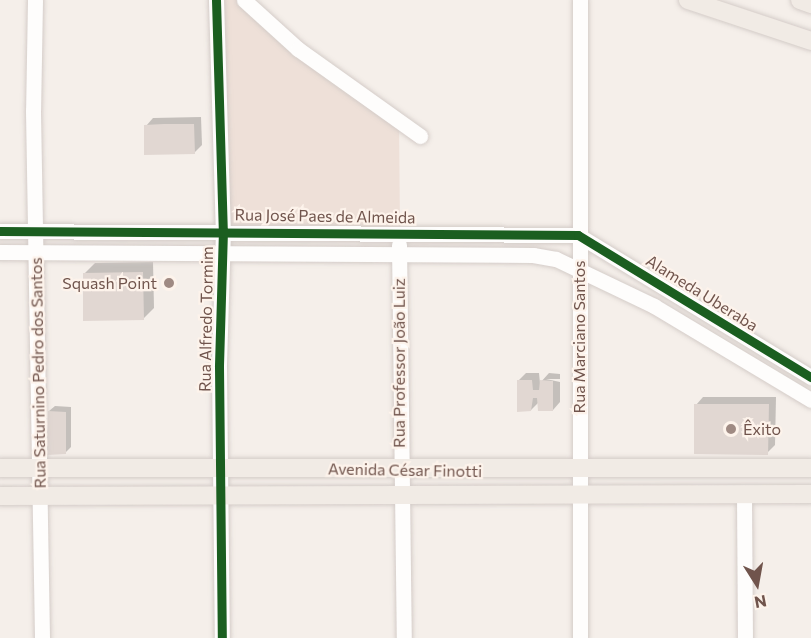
<!DOCTYPE html>
<meta charset="utf-8">
<style>
body{margin:0}
#map{position:relative;width:811px;height:638px;overflow:hidden;background:#f5efea;font-family:Commissioner,sans-serif}
div>[style]{position:absolute}
.residential>*{inset:0;background:#eee0d8}
.shadow>*{inset:0;background:#0003}
.building>*{inset:0;background:#e1d7d2}
.roads{filter:drop-shadow(0 0 2px #d4ccc8) drop-shadow(0 0 2px #d4ccc8)}
.minor>*{height:15px;margin:-7.5px;padding:0 7.5px;transform-origin:7.5px;border-radius:7.5px;background:#fefdfc}
.major>*{height:18px;margin:-9px;padding:0 9px;transform-origin:9px;border-radius:9px;background:#f1ebe5}
.cycleway>*{height:9px;margin:-4.5px;padding:0 4.5px;transform-origin:4.5px;border-radius:4.5px;background:#1b5e20}
.dots>*{width:16px;height:16px;translate:-50% -50%;box-sizing:border-box;border:3px solid #fdf3eb;border-radius:50%}
span{translate:-50% -50%;white-space:nowrap;text-align:center;line-height:1.15;-webkit-text-stroke:4.5px #fdf3eb;paint-order:stroke}
.street-label{font-size:16px;color:#70544c}
.poi-label{font-size:16px;color:#70544c}
.right{translate:-100% -50%;text-align:right}
.left{translate:0 -50%;text-align:left}
.north{position:absolute;left:727px;top:554px;width:60px;height:60px;-webkit-text-stroke:4px #fdf3eb;paint-order:stroke;rotate:169deg;font-size:16px;font-weight:700;line-height:24px;text-align:center;color:#70544c}
.north::after{content:'';display:block;margin:auto;width:21px;height:27px;background:#70544c;clip-path:polygon(50% 0,100% 100%,50% 72%,0 100%)}
</style>
<div id="map">
<div class="residential">
<div style="clip-path:polygon(216px 0,244px 0,399px 121px,400px 232px,223px 230px)"></div>
</div>
<div class="shadow">
<div style="clip-path:polygon(201px 117px,202px 145px,194px 153px,146px 126px,153px 118px)"></div>
<div style="clip-path:polygon(153px 262px,154px 308px,143px 319px,84px 274px,95px 263px)"></div>
<div style="clip-path:polygon(526px 373px,539px 373px,540px 383px,549px 373px,560px 374px,560px 379px,546px 379px,560px 382px,560px 402px,553px 410px,539px 402px,531px 410px,518px 381px)"></div>
<div style="clip-path:polygon(703px 397px,776px 397px,775px 445px,767px 453px,696px 405px)"></div>
<div style="clip-path:polygon(55px 406px,71px 407px,71px 447px,65px 453px,49px 411px)"></div>
</div>
<div class="building">
<div style="clip-path:polygon(164px 124px,194px 124px,195px 154px,144px 155px,144px 125px)"></div>
<div style="clip-path:polygon(143px 272px,144px 320px,83px 321px,83px 273px)"></div>
<div style="clip-path:polygon(517px 380px,532px 380px,533px 390px,539px 390px,540px 380px,553px 381px,553px 411px,538px 411px,537px 398px,533px 398px,531px 411px,517px 412px)"></div>
<div style="clip-path:polygon(694px 404px,769px 404px,768px 455px,694px 454px)"></div>
<div style="clip-path:polygon(48px 411px,66px 412px,66px 454px,47px 455px)"></div>
</div>
<div class="roads">
<div class="minor">
<div style="left:35px;top:0;width:111px;rotate:91deg"></div>
<div style="left:33px;top:111px;width:527px;rotate:89.02deg"></div>
<div style="left:216px;top:0;width:230px;rotate:88.3deg"></div>
<div style="left:223px;top:230px;width:137px;rotate:91.7deg"></div>
<div style="left:219px;top:367px;width:271px;rotate:89.4deg"></div>
<div style="left:244px;top:0;width:73px;rotate:42.2deg"></div>
<div style="left:298px;top:49px;width:150px;rotate:35.5deg"></div>
<div style="left:0;top:231px;width:578px;rotate:0.4deg"></div>
<div style="left:578px;top:235px;width:273px;rotate:31.4deg"></div>
<div style="left:399px;top:245px;width:393px;rotate:89.3deg"></div>
<div style="left:0;top:252px;width:533px;rotate:0.32deg"></div>
<div style="left:533px;top:255px;width:23px;rotate:10deg"></div>
<div style="left:556px;top:259px;width:109px;rotate:25.6deg"></div>
<div style="left:654px;top:306px;width:183px;rotate:30.9deg"></div>
<div style="left:744px;top:497px;width:141px;rotate:89.6deg"></div>
<div style="left:580px;top:638px;width:638px;rotate:-90deg"></div>
</div>
<div class="major">
<div style="left:688px;top:0;width:130px;rotate:18.4deg"></div>
<div style="left:800px;top:0;width:12px;rotate:20deg"></div>
<div style="left:0;top:468px;width:811px"></div>
<div style="left:0;top:496px;width:811px;rotate:-0.14deg"></div>
</div>
</div>
<div class="cycleway">
<div style="left:216px;top:0;width:230px;rotate:88.3deg"></div>
<div style="left:223px;top:230px;width:137px;rotate:91.7deg"></div>
<div style="left:219px;top:367px;width:271px;rotate:89.4deg"></div>
<div style="left:0;top:231px;width:578px;rotate:0.4deg"></div>
<div style="left:578px;top:235px;width:273px;rotate:31.4deg"></div>
</div>
<div class="dots">
<div style="left:169px;top:283px;background:#9f8a83"></div>
<div style="left:731px;top:429px;background:#9f8a83"></div>
</div>
<div class="street-label">
<span style="left:325px;top:216px;rotate:1deg">Rua José Paes de Almeida</span>
<span style="left:702px;top:293px;rotate:32deg">Alameda Uberaba</span>
<span style="left:206px;top:319px;rotate:-89deg">Rua Alfredo Tormim</span>
<span style="left:579px;top:337px;rotate:-90deg">Rua Marciano Santos</span>
<span style="left:399px;top:363px;rotate:-90deg">Rua Professor João Luiz</span>
<span style="left:38px;top:373px;rotate:-91deg">Rua Saturnino Pedro dos Santos</span>
<span style="left:405px;top:470px;rotate:1deg">Avenida César Finotti</span>
</div>
<div class="poi-label">
<span class="right" style="left:157px;top:283px">Squash Point</span>
<span class="left" style="left:743px;top:429px">Êxito</span>
</div>
<div class="north">N</div>
</div>
